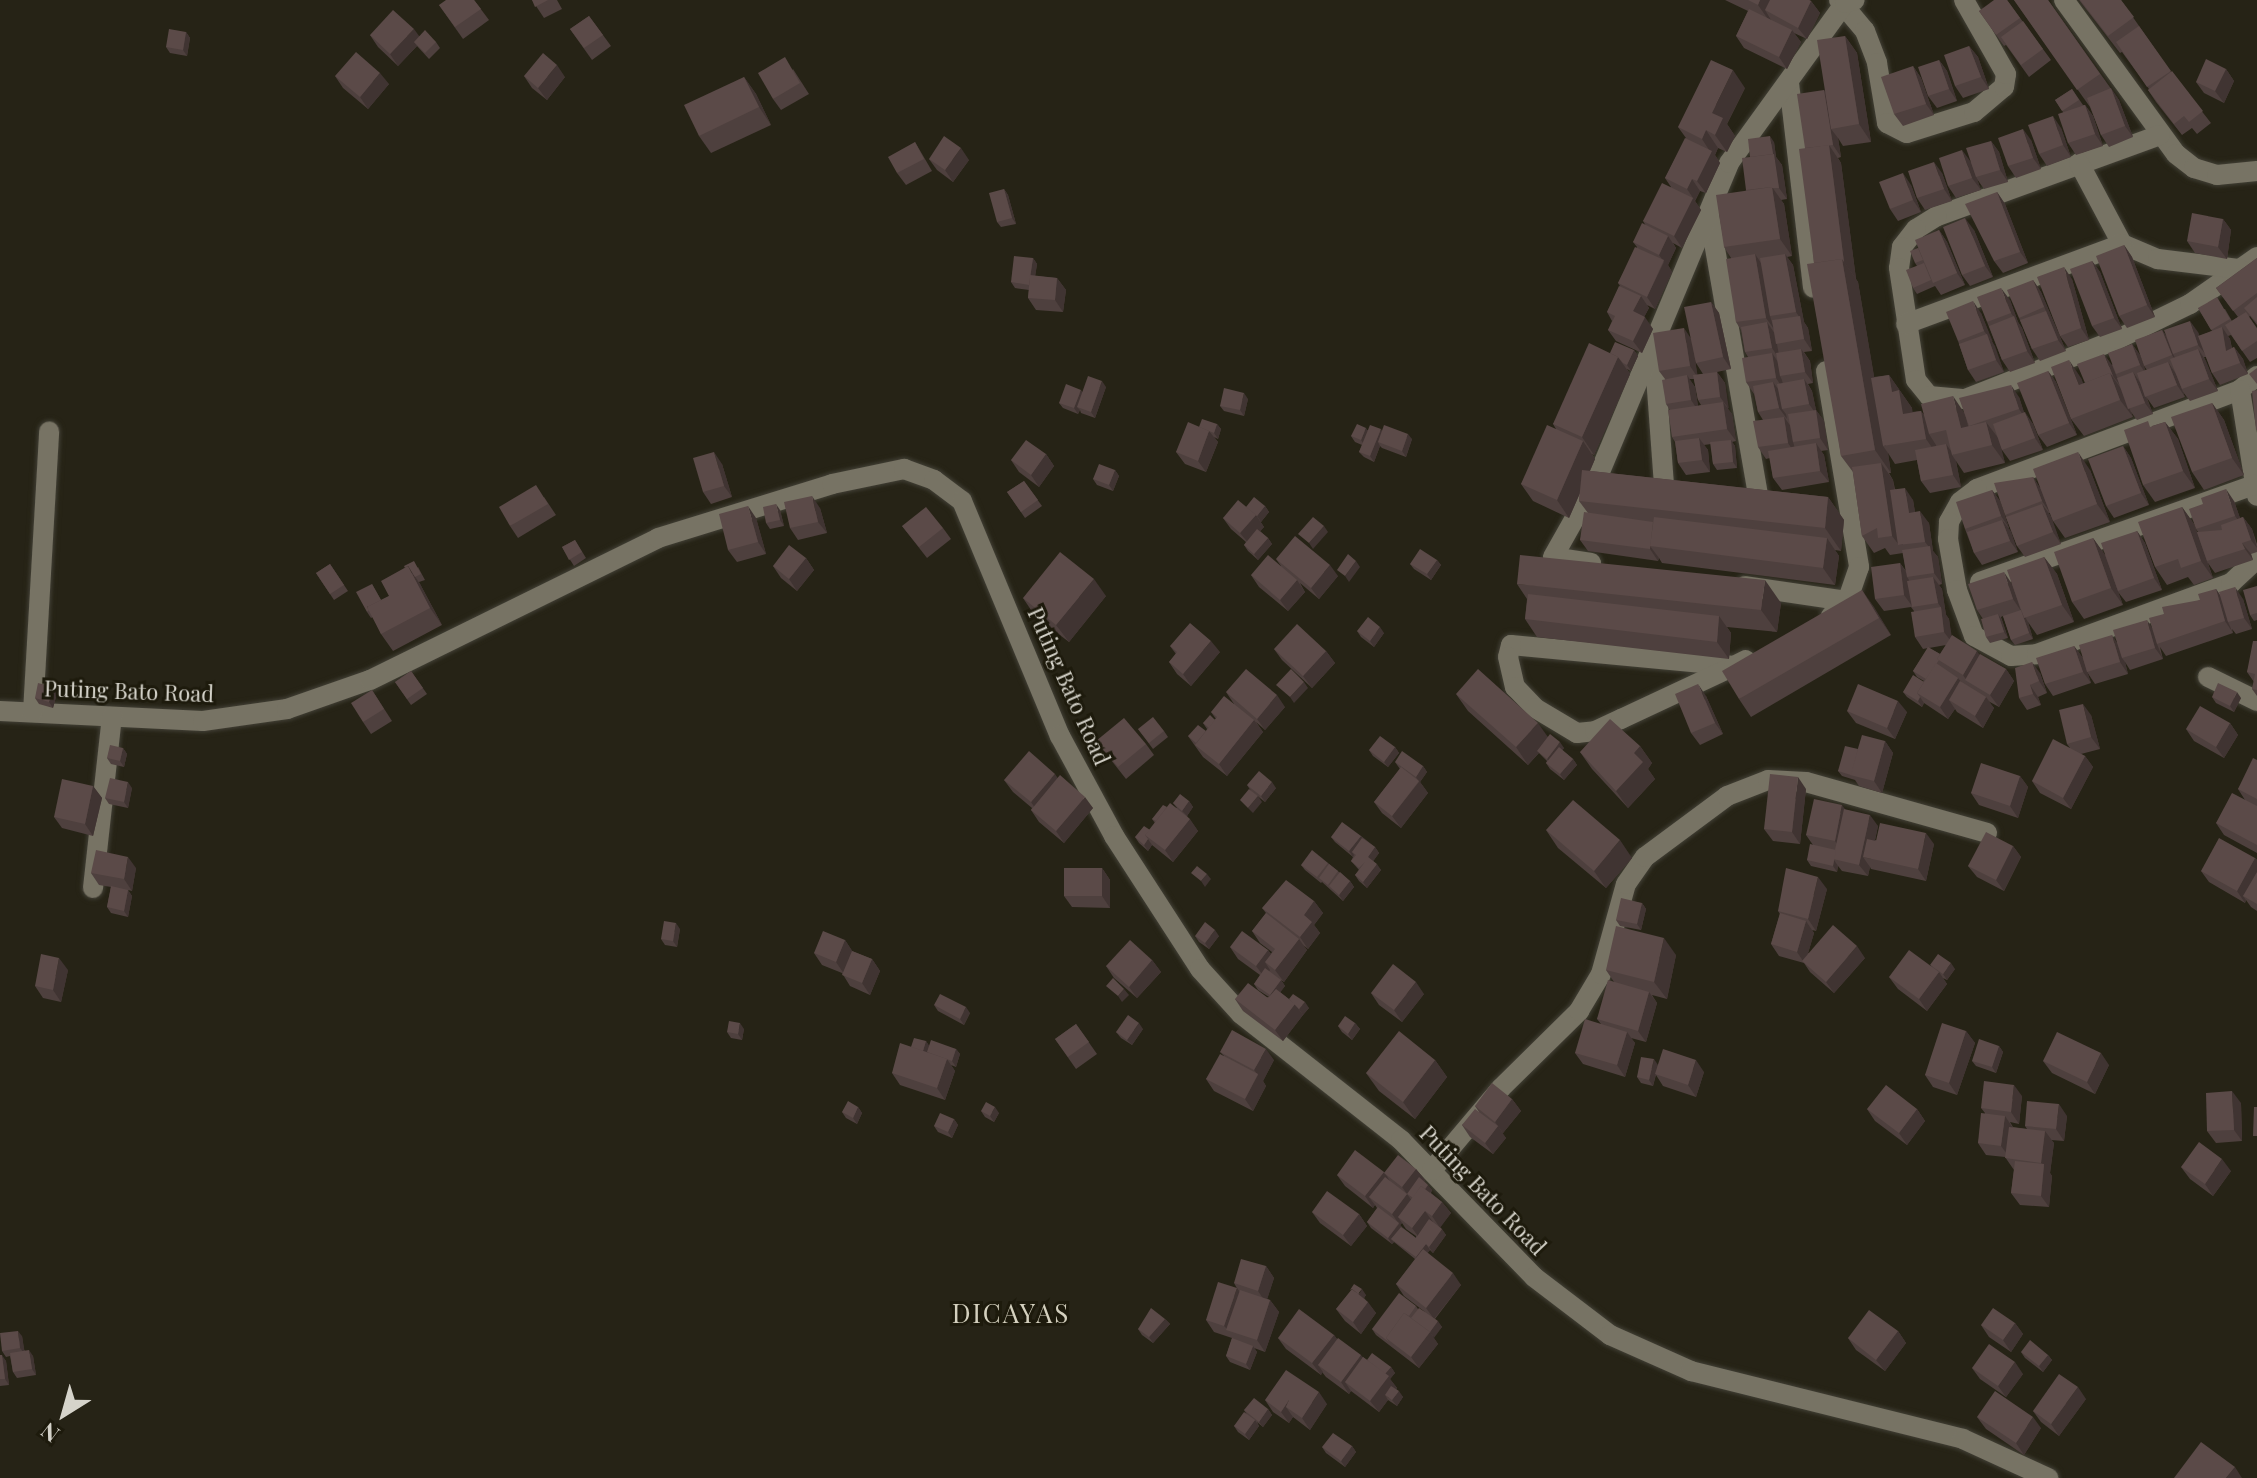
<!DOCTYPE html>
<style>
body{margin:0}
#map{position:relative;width:2257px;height:1478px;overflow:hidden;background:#262316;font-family:"Playfair Display",serif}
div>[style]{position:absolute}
.roads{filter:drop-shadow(0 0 2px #424036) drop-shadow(0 0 2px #424036)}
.street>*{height:20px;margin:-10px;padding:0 10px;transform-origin:10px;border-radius:10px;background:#777364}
.wall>*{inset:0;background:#4e403e}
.shaded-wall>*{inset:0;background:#403432}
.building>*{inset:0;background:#5b4a48}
span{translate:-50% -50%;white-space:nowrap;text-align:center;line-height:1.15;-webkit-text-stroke:6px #1d1a0c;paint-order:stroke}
.street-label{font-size:22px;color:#d5d3ca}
.quarter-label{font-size:26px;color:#d4d0be;letter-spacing:2px}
.north{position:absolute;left:24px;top:1374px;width:80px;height:80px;-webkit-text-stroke:6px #1d1a0c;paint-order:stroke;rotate:217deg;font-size:22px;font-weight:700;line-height:32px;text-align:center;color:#d5d3ca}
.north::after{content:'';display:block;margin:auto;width:28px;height:36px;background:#d5d3ca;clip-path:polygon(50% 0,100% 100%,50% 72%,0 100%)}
</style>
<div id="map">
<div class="roads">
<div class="street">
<div style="left:1839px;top:0;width:40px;rotate:50deg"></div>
<div style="left:1865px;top:31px;width:34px;rotate:69deg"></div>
<div style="left:1877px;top:63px;width:61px;rotate:80.5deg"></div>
<div style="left:1887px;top:123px;width:22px;rotate:27deg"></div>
<div style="left:1907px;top:133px;width:70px;rotate:-17.4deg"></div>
<div style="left:1974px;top:112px;width:39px;rotate:-40deg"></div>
<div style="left:2004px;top:87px;width:13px;rotate:-81deg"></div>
<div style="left:2006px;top:74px;width:85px;rotate:-119.6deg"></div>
<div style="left:2064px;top:0;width:190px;rotate:54deg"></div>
<div style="left:2176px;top:154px;width:23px;rotate:38deg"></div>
<div style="left:2194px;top:168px;width:24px;rotate:17deg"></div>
<div style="left:2217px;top:175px;width:40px;rotate:-5.7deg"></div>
<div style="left:1789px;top:83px;width:206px;rotate:83.3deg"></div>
<div style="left:2160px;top:135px;width:237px;rotate:160deg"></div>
<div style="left:1937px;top:216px;width:25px;rotate:148deg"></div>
<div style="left:1916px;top:229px;width:23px;rotate:128deg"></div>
<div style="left:1902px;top:247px;width:21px;rotate:98deg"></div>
<div style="left:1899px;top:268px;width:113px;rotate:81.4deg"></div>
<div style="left:1916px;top:380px;width:21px;rotate:51deg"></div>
<div style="left:1929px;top:396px;width:36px;rotate:5deg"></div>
<div style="left:1965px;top:399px;width:164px;rotate:-21.4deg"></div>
<div style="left:2118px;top:339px;width:80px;rotate:-25.9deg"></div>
<div style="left:2190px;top:304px;width:82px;rotate:-35deg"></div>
<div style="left:2079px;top:163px;width:92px;rotate:62deg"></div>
<div style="left:2122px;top:244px;width:39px;rotate:23deg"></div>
<div style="left:2158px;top:259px;width:83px;rotate:7deg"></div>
<div style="left:1709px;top:214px;width:284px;rotate:80.1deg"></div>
<div style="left:1906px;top:324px;width:230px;rotate:-20.3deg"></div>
<div style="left:1654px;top:349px;width:135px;rotate:85.8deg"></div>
<div style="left:1826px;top:371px;width:199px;rotate:80.4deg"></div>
<div style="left:1859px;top:567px;width:36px;rotate:109deg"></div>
<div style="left:1847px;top:601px;width:22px;rotate:137deg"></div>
<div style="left:2257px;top:376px;width:22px;rotate:141deg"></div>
<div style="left:2240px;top:390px;width:281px;rotate:159.4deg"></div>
<div style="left:1977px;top:489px;width:21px;rotate:143deg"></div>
<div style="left:1960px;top:502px;width:23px;rotate:119deg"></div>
<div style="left:1949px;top:522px;width:17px;rotate:93deg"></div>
<div style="left:1948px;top:539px;width:52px;rotate:80deg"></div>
<div style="left:1957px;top:590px;width:49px;rotate:69.7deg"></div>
<div style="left:1974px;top:636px;width:42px;rotate:28.4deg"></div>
<div style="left:2011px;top:656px;width:26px;rotate:-4deg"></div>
<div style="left:2037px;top:654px;width:207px;rotate:-20.1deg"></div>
<div style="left:2231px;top:583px;width:35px;rotate:-43deg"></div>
<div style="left:2240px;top:390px;width:107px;rotate:80.9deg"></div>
<div style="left:1591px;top:563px;width:38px;rotate:-171deg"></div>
<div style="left:1553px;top:557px;width:90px;rotate:-60.6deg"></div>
<div style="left:1597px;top:479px;width:342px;rotate:-67.3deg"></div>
<div style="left:1729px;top:163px;width:198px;rotate:-54.1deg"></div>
<div style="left:1845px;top:3px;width:10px;rotate:-17deg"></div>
<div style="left:1980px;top:582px;width:291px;rotate:-19.5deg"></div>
<div style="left:1745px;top:586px;width:103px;rotate:8.4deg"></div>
<div style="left:1734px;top:666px;width:224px;rotate:-174.6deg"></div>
<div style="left:1511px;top:645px;width:12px;rotate:104deg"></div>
<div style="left:1508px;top:657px;width:31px;rotate:77deg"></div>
<div style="left:1515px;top:687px;width:29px;rotate:46deg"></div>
<div style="left:1535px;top:708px;width:49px;rotate:30.8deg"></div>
<div style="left:1577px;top:733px;width:18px;rotate:-6deg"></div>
<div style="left:1595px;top:731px;width:29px;rotate:-25deg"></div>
<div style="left:1621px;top:719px;width:125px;rotate:-25.1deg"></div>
<div style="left:1734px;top:666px;width:13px;rotate:-27deg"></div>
<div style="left:2208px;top:677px;width:55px;rotate:26.1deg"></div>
<div style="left:0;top:711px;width:203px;rotate:2.8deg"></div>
<div style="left:203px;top:721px;width:85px;rotate:-8.1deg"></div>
<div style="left:287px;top:709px;width:88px;rotate:-19.3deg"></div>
<div style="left:370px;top:680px;width:321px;rotate:-26.2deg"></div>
<div style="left:658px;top:538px;width:182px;rotate:-17.2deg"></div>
<div style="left:832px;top:484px;width:74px;rotate:-11.8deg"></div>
<div style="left:904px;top:469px;width:32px;rotate:20deg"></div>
<div style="left:934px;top:480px;width:35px;rotate:37deg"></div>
<div style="left:962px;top:501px;width:255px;rotate:67.4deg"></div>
<div style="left:1060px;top:736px;width:114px;rotate:61.6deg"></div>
<div style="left:1114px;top:836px;width:158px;rotate:57.1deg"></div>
<div style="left:1200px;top:969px;width:61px;rotate:47.7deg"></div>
<div style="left:1241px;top:1014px;width:204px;rotate:38.2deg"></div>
<div style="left:1401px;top:1140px;width:191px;rotate:45.8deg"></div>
<div style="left:1534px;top:1277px;width:96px;rotate:37.3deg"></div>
<div style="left:1610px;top:1335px;width:89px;rotate:24deg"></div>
<div style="left:1691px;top:1371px;width:280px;rotate:14deg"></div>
<div style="left:1963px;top:1439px;width:94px;rotate:24.6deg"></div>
<div style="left:33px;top:712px;width:281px;rotate:-86.7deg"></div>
<div style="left:93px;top:888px;width:172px;rotate:-83.7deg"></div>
<div style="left:1432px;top:1170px;width:107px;rotate:-49.9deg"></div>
<div style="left:1501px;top:1088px;width:110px;rotate:-44.6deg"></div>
<div style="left:1579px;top:1011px;width:43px;rotate:-59.3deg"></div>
<div style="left:1601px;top:974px;width:93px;rotate:-74.5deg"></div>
<div style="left:1626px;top:884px;width:33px;rotate:-55deg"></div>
<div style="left:1645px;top:857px;width:102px;rotate:-36.6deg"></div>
<div style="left:1727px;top:796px;width:44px;rotate:-21.3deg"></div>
<div style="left:1768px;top:780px;width:38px;rotate:3deg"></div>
<div style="left:1806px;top:782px;width:188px;rotate:15.7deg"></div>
</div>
</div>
<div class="wall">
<div style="clip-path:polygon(474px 0,489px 20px,463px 39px,439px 5px)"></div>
<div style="clip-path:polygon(532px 0,557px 0,562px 9px,544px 18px)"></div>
<div style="clip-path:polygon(1725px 0,1809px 0,1811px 1px,1820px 13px,1807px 39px,1794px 33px,1801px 42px,1787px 69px,1744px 48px,1736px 36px,1748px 11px)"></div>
<div style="clip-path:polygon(2007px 0,2051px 60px,2029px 77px,2006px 45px,2004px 46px,1979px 11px)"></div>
<div style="clip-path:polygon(2014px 0,2048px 0,2119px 100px,2133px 137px,2109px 147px,2101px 135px,2090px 107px)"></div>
<div style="clip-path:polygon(2079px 0,2121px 0,2171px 72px,2211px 123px,2197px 134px,2192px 128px,2182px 135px,2156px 102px,2148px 90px,2149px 89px,2122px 52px,2120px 53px)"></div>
<div style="clip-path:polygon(589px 16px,611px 46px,592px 60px,570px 29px)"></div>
<div style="clip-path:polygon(186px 32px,190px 38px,187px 56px,170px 53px,166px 47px)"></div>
<div style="clip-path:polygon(370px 35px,419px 36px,436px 42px,440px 48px,429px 59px,417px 46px,398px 66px,378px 47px)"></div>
<div style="clip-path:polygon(evenodd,1845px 36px,1857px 53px,1871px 142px,1843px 146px,1838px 138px,1841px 157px,1838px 158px,1841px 163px,1856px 279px,1858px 282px,1874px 377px,1889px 375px,1912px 408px,1912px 412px,1921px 411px,1924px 415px,1964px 412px,2019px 397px,2024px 413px,2033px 424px,2043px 450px,2010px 461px,2002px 450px,1999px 443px,2005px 463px,1964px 473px,1956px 461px,1961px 487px,1930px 493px,1921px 481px,1917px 460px,1895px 464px,1888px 453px,1891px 473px,1889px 473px,1893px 480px,1895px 489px,1913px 500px,1915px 512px,1929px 523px,1933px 551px,1938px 557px,1942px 584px,1939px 585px,1942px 589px,1946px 615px,1949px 619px,1951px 636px,1980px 655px,2006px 669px,2014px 681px,1999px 707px,1988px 701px,1994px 708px,1983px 728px,1957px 712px,1955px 709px,1948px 719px,1924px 703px,1922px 707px,1907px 697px,1903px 692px,1924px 681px,1917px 677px,1913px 671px,1928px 648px,1923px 649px,1915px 637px,1914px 611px,1911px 607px,1884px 611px,1875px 599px,1900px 563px,1906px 571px,1903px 553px,1890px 555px,1885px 548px,1874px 553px,1862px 536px,1853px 472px,1841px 456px,1814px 263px,1805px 148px,1824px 90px,1826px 93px,1845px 36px,1946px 645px,1940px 654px,1929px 648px,1946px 645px)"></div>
<div style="clip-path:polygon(1969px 46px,1978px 57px,1989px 89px,1963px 98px,1955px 86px)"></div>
<div style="clip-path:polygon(1939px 60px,1947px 71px,1957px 101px,1937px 108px,1928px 96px)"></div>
<div style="clip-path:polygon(1913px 66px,1921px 78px,1934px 115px,1903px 126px,1894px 114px)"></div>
<div style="clip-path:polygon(793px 69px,809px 94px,781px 110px,773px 99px)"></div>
<div style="clip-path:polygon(2226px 69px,2234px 81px,2224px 103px,2204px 93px,2196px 82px)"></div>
<div style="clip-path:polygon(335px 76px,389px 84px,368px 109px,343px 88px)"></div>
<div style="clip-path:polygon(524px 76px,565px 77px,547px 100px,532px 88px)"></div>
<div style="clip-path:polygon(744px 77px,756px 94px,771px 125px,711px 153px,699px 136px)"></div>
<div style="clip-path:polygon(1745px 88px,1727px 124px,1735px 136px,1727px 152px,1718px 148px,1715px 155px,1720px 163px,1706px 193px,1700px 191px,1695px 201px,1701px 210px,1682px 248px,1673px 243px,1676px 248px,1668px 265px,1672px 272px,1655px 309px,1647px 305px,1649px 308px,1644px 317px,1653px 329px,1642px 353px,1616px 341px,1608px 330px,1612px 321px,1607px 312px,1620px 286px,1618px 283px,1637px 247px,1633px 242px,1646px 226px,1643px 221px,1671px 187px,1665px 178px,1686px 138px,1678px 127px)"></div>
<div style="clip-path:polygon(2072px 89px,2083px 105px,2085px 105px,2093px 116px,2103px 146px,2076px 155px,2068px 143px,2063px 112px,2055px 100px)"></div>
<div style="clip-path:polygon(2061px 128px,2071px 157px,2047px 166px,2039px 154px)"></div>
<div style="clip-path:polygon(2031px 140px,2041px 169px,2016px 178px,2008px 166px)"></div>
<div style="clip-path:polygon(1991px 141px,1999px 152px,2008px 182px,1984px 189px,1977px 179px,1981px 190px,1956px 198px,1948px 186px)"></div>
<div style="clip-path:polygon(915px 142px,932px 171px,906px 185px,897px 173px)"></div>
<div style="clip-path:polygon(1774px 142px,1776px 157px,1782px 165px,1787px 199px,1781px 200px,1784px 204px,1792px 256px,1787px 257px,1793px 265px,1804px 322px,1808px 328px,1812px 351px,1804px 352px,1810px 361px,1813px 383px,1808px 384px,1812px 391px,1816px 410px,1824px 421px,1828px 450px,1821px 451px,1824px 455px,1829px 482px,1782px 490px,1773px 478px,1770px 458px,1766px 459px,1758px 447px,1763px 420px,1758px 412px,1754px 394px,1746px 382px,1748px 357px,1745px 352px,1741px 330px,1736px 322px,1731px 258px,1724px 247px,1746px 190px,1750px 157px)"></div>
<div style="clip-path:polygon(929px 159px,969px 160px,953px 182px,937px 170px)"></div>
<div style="clip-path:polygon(1942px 173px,1952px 201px,1925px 210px,1917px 198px)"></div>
<div style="clip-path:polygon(1911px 185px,1921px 212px,1898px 221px,1890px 209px)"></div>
<div style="clip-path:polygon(1004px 189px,1008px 195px,1016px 224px,1001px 227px,997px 222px)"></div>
<div style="clip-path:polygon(1997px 192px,2005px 204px,2028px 263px,2003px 273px,1994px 261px)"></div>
<div style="clip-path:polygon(2223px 219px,2231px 230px,2227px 259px,2195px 253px,2187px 241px)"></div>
<div style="clip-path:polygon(1939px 230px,1947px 242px,1965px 285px,1941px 295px,1935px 286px,1917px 294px,1913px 288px,1917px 266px,1915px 263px,1918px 248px)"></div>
<div style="clip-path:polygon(1974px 230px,1993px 277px,1970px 286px,1962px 275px)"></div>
<div style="clip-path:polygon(2124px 245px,2132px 257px,2155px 317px,2127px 328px,2119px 316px)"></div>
<div style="clip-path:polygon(1033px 258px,1037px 264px,1035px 276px,1057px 278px,1066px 290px,1063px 312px,1036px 310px,1028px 298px,1029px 290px,1015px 288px,1011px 282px)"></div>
<div style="clip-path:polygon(2257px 258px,2257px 325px,2250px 316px,2249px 317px,2257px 328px,2257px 358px,2250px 362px,2231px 335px,2228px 336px,2230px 339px,2232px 348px,2234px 347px,2243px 359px,2248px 374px,2220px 385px,2212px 373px,2206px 357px,2204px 357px,2218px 391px,2190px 401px,2183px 392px,2185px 397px,2154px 408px,2147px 398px,2153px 414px,2137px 420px,2131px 412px,2133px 417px,2084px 436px,2071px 419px,2081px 378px,2083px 384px,2112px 365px,2132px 344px,2140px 355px,2145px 370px,2147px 370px,2144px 366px,2162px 330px,2167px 337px,2198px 332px,2199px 336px,2212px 331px,2198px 308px,2225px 309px,2232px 321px,2238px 317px,2216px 288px)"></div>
<div style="clip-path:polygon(2092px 261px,2100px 272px,2122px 329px,2100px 337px,2092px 326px)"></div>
<div style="clip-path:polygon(2072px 279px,2089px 340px,2068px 347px,2060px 336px)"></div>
<div style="clip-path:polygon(2033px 280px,2041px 292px,2066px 351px,2040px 361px,2032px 349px,2019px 318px)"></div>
<div style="clip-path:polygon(2010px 300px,2018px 322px,2022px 328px,2035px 363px,2010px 372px,2002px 360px,1987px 322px)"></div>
<div style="clip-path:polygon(evenodd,1711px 302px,1719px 313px,1731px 369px,1717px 372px,1725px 383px,1728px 409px,1732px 414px,1736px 441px,1732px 442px,1735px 446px,1737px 468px,1717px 470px,1713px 464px,1711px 444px,1704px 445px,1708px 450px,1710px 472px,1686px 475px,1678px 463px,1675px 442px,1672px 437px,1670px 410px,1666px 404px,1665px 379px,1659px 371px,1691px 338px,1711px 302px,1695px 359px,1696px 363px,1703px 374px,1697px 375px,1695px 359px,1711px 302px,1689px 379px,1694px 379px,1698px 400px,1701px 405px,1698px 406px,1695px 387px,1689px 379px)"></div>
<div style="clip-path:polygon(1981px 313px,2004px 372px,1976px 382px,1968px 370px,1958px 341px)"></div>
<div style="clip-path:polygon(1634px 350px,1638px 356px,1631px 371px,1627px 369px,1630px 374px,1594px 455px,1592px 454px,1595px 459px,1590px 471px,1828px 497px,1844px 520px,1841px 551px,1835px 550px,1839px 556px,1835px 585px,1662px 563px,1659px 558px,1658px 561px,1588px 551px,1580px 540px,1588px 513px,1579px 501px,1580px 493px,1569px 518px,1533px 501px,1521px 484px,1556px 429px,1553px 424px,1610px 353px)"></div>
<div style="clip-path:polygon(2048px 371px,2056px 382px,2077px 435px,2047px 447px,2038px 435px)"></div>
<div style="clip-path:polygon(1106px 387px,1095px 418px,1081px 413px,1080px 410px,1078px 414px,1063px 408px,1059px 403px,1082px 392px)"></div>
<div style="clip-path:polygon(1248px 399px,1244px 416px,1224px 411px,1220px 406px)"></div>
<div style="clip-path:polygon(2212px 403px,2224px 420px,2244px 475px,2204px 490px,2192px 472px)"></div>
<div style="clip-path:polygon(2165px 422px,2178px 439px,2195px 488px,2155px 502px,2143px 485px,2152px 426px)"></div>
<div style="clip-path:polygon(1217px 424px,1221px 429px,1218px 439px,1214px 437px,1218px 442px,1206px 472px,1185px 464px,1176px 452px,1199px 427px)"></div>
<div style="clip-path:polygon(1368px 430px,1382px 431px,1412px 439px,1406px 457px,1382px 448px,1380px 446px,1374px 462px,1364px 457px,1359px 452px,1362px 445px,1355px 442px,1351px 436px)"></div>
<div style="clip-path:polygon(2123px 446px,2131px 458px,2149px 505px,2114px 518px,2106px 506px)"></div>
<div style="clip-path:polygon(1046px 454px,1054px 466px,1039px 487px,1019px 472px,1011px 460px)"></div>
<div style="clip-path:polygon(722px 464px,732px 497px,711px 504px,703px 492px)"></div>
<div style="clip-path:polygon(1115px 470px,1119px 476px,1113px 491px,1097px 485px,1093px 479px)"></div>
<div style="clip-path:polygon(2090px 470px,2110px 522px,2065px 538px,2053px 521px,2050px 513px,2049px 513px,2061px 544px,2025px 557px,2017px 546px,2005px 515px,2033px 477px,2040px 488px)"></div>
<div style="clip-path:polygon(1024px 481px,1042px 506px,1025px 518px,1007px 492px)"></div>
<div style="clip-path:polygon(1992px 490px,2000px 501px,2009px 528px,2008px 528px,2018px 552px,1982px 565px,1974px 553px,1965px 529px)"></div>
<div style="clip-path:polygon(544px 497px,556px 515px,518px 538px,510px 526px)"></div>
<div style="clip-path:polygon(2234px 501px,2240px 518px,2243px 517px,2252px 529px,2257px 544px,2257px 552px,2251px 554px,2253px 560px,2215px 573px,2208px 563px,2213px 578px,2194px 585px,2188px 577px,2167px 585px,2155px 567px,2182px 507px,2194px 524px,2197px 532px,2198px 532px,2196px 529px)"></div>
<div style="clip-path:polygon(1265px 506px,1269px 512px,1261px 522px,1260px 521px,1264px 527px,1260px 531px,1268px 538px,1272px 544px,1258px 560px,1248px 551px,1244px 545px,1246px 542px,1231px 529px,1223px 518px,1246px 507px)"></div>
<div style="clip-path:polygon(820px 508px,827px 533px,798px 540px,790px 528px)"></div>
<div style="clip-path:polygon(780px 510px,784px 526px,770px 529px,766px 523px)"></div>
<div style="clip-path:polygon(756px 518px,766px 554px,737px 562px,728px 550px)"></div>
<div style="clip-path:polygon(902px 526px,943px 528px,951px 539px,927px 558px)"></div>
<div style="clip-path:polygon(2137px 531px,2145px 543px,2162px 590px,2126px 602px,2118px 592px,2123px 605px,2084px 619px,2072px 602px,2093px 538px,2105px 555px)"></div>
<div style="clip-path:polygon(575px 540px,586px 558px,574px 566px,562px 547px)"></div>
<div style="clip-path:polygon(2044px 557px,2057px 574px,2074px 622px,2037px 635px,2028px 622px,2033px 639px,2015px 645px,2011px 640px,2003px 616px,2001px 617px,2008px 638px,1990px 643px,1986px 637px,1983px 619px,1977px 610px,2012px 584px)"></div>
<div style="clip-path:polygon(806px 558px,814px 570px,797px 591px,781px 578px,773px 566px)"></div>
<div style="clip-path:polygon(1276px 559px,1338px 576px,1319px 599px,1300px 583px,1305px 592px,1288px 611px,1259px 587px,1251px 575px,1281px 566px)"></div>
<div style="clip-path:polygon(1437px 560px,1441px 565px,1431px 580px,1414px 569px,1410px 564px)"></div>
<div style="clip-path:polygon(330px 564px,348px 591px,334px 600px,316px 573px)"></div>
<div style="clip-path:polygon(418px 567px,425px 580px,419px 582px,442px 625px,393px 651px,381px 634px,373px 617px,371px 618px,367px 612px,372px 584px,381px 600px,389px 596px)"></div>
<div style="clip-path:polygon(1517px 584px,1781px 603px,1777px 632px,1727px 627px,1731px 633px,1729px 659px,1537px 637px,1525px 619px,1527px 599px)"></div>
<div style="clip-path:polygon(2257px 586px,2257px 620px,2254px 621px,2250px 615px)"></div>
<div style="clip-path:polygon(2216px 589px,2220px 595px,2243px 599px,2252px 629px,2236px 634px,2232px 629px,2233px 633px,2166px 656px,2160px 647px,2163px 659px,2130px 670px,2125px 662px,2128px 674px,2095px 684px,2087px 672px,2091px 683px,2053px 696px,2045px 684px,2074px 646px,2083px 658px,2117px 642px,2153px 629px,2164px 614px,2200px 600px)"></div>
<div style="clip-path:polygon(1862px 590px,1891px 635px,1751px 717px,1739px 699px)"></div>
<div style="clip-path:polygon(1106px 596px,1069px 642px,1035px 616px,1023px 598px)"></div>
<div style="clip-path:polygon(1357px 631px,1384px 633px,1374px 647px,1361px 637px)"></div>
<div style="clip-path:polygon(2257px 641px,2257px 696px,2252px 689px,2254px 682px,2247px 672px)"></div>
<div style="clip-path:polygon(1170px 646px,1220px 652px,1191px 686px,1177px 674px,1169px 662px,1176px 654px)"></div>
<div style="clip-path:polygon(1274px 649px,1326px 651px,1335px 663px,1312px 688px,1282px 660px)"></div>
<div style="clip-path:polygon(411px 671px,427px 694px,411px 705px,395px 682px)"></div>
<div style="clip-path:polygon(2040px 673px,2047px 693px,2038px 697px,2041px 705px,2027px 710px,2019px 698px)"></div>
<div style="clip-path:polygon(372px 690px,392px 721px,371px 734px,363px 722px)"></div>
<div style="clip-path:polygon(1226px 692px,1285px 707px,1265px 730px,1256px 722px,1263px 732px,1227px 776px,1203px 757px,1188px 736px,1206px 731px,1207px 729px,1203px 723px,1216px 719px,1211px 712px,1234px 704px)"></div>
<div style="clip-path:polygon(57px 693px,53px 708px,39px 704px,35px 698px)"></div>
<div style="clip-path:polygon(1456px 694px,1548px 737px,1564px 748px,1562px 750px,1573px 759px,1577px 765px,1564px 780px,1550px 769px,1546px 763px,1547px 761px,1539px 753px,1528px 765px,1468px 711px)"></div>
<div style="clip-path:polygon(1706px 696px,1723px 734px,1700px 745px,1691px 733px)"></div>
<div style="clip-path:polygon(2212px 697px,2241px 698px,2234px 712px,2216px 703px)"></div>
<div style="clip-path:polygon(1847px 711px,1907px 712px,1895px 739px,1856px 723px)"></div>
<div style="clip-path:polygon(2091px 715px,2100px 749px,2081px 754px,2085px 756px,2093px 767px,2071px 809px,2040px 793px,2032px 781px,2070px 748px,2067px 744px)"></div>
<div style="clip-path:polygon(2230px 723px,2238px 735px,2224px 758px,2194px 741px,2186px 729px)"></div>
<div style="clip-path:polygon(1138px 729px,1164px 731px,1168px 737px,1153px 749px)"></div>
<div style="clip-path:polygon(1096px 741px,1146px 744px,1154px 755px,1126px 779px)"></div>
<div style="clip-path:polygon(1885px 741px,1893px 753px,1882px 793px,1859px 786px,1855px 780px,1842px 776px,1838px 771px,1858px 749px)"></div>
<div style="clip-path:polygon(1640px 746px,1652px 763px,1648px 769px,1655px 779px,1628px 808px,1592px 769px,1580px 752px)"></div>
<div style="clip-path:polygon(1395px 747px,1399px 753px,1388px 767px,1373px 756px,1369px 750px)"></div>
<div style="clip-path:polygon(123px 748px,127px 754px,124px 767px,111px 764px,107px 758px)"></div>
<div style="clip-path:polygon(2257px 760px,2257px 853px,2224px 835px,2216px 823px,2245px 800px,2238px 789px)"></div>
<div style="clip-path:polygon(1395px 762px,1423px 766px,1427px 772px,1420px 782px,1428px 793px,1401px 828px,1382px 813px,1374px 802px,1400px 769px)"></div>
<div style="clip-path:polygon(2020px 776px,2028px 787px,2018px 818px,1979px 805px,1971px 793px)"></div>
<div style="clip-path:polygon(1058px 778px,1093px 808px,1064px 843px,1039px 822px,1031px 810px,1032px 808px,1013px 792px,1004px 780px)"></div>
<div style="clip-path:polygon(1247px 785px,1276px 788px,1265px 802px,1251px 791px)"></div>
<div style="clip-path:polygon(93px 786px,102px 798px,93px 836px,62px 828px,54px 817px)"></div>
<div style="clip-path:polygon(132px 788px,128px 808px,109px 804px,105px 798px)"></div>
<div style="clip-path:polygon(1806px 789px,1800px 844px,1773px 841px,1764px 829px)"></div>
<div style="clip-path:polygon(1189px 801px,1193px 807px,1187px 816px,1198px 831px,1173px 862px,1152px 845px,1148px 851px,1139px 843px,1135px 837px,1150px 830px,1155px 823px,1152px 819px,1167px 807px,1177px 808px,1173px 803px)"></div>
<div style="clip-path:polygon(1845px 810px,1878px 826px,1875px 840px,1934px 844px,1926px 881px,1871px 869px,1870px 867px,1868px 876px,1842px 871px,1838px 866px,1837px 872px,1811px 866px,1807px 860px,1813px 845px,1806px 835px)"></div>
<div style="clip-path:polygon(1546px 830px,1632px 858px,1606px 888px,1558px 848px)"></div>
<div style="clip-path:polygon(1361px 836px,1375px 847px,1379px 853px,1373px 861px,1381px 870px,1367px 888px,1359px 881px,1355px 875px,1359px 870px,1351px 861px,1354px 855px,1353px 857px,1335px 842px,1331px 837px)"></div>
<div style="clip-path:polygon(2013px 846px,2021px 857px,2004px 891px,1977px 877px,1968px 866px)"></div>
<div style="clip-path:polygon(2255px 858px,2257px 860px,2257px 911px,2251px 907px,2246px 900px,2245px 903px,2209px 882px,2201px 871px)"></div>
<div style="clip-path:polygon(1328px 863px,1350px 881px,1354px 887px,1343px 901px,1322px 882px,1321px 883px,1305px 870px,1301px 865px)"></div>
<div style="clip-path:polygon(136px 868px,132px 891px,128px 890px,132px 896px,128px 917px,111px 913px,107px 907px,111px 887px,99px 885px,91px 873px)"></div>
<div style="clip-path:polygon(1102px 868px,1110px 880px,1110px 908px,1072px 907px,1064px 896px)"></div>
<div style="clip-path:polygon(1827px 889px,1816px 931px,1812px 930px,1814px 933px,1808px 953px,1865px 958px,1834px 993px,1810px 972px,1804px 963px,1779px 956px,1771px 944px,1780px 914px,1778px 911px)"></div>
<div style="clip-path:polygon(1314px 901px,1323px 913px,1314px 925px,1320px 933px,1308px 949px,1303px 945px,1307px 950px,1284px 982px,1281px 980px,1285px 986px,1280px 992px,1289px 999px,1309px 1008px,1303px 1015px,1301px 1012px,1303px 1015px,1283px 1041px,1243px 1011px,1235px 999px,1269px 997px,1258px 990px,1254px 984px,1260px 975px,1238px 959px,1230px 947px,1268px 950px,1271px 954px,1272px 952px,1260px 943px,1252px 931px,1266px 913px,1262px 908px)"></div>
<div style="clip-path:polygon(1642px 903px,1646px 909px,1641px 930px,1620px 926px,1616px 920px)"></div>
<div style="clip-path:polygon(680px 929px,677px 947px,665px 945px,661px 939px)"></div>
<div style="clip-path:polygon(1195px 936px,1219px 936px,1209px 949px,1199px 942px)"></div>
<div style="clip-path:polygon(845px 940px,852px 951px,872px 959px,880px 971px,870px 995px,850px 986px,842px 973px,822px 965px,814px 953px)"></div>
<div style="clip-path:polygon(1676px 955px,1667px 999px,1652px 995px,1657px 1003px,1646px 1042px,1631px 1038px,1635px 1043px,1625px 1077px,1583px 1064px,1575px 1053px,1601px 1024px,1597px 1019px,1614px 982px,1606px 970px)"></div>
<div style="clip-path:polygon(1152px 960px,1161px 972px,1137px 998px,1114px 978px,1106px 966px)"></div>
<div style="clip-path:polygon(1930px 966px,1955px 969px,1947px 980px,1943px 978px,1947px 984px,1927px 1011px,1898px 989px,1889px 977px)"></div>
<div style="clip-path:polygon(68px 970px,61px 1002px,43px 998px,35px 986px)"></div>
<div style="clip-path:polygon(1371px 993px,1424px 994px,1402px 1022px,1379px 1005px)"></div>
<div style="clip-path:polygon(934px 1005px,970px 1013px,964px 1025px,938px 1011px)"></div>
<div style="clip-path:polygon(1355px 1023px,1360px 1029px,1352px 1040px,1342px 1032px,1338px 1026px)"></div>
<div style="clip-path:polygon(1076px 1024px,1097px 1054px,1076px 1069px,1055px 1039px)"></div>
<div style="clip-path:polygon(744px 1029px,742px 1040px,731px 1038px,727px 1032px)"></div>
<div style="clip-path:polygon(1143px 1029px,1132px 1045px,1121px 1038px,1116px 1032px)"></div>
<div style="clip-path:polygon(1966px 1031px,1975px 1043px,1957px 1095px,1933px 1087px,1925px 1075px)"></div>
<div style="clip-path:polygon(926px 1041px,929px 1046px,956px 1049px,960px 1054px,956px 1067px,951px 1065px,955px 1071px,945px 1100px,900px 1085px,892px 1073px,911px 1047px)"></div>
<div style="clip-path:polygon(1999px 1046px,2003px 1052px,1996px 1073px,1976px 1066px,1972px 1061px)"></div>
<div style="clip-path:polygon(1220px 1052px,1274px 1060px,1263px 1081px,1266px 1086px,1253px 1111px,1214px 1091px,1206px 1079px,1224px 1056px)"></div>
<div style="clip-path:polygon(1435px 1060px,1447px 1077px,1415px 1119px,1379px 1091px,1366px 1073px)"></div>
<div style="clip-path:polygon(2043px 1061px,2109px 1065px,2095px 1094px,2052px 1073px)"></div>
<div style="clip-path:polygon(1658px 1065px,1704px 1072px,1696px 1097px,1663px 1086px,1656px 1075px,1653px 1086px,1641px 1083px,1637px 1077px)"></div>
<div style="clip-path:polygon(2022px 1096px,2019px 1124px,2010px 1122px,2013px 1127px,2027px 1129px,2025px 1126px,2067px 1116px,2064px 1141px,2051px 1140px,2054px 1143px,2050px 1173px,2052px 1176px,2049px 1207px,2020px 1205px,2011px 1193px,2014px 1170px,2005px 1157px,1986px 1155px,1978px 1143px,1985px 1113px,1981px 1108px)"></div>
<div style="clip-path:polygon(1512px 1099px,1521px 1111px,1503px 1133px,1501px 1132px,1506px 1138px,1493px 1154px,1470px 1137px,1462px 1125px,1479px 1112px,1475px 1106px)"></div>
<div style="clip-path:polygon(2241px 1103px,2242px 1141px,2216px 1143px,2207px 1131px)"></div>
<div style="clip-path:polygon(858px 1107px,862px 1113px,857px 1124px,846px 1118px,842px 1112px)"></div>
<div style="clip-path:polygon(1867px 1109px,1917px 1109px,1925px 1121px,1907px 1145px,1875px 1121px)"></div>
<div style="clip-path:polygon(981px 1111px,999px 1113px,994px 1122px,985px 1117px)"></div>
<div style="clip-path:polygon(954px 1119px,958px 1125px,952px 1138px,938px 1132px,934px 1126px)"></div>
<div style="clip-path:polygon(2181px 1167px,2231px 1171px,2213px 1196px,2190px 1179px)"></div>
<div style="clip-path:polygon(evenodd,1416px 1169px,1425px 1180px,1424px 1181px,1432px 1190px,1431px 1193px,1442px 1202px,1451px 1213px,1440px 1227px,1446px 1235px,1433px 1253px,1430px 1250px,1427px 1253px,1461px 1285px,1435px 1319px,1442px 1327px,1433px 1337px,1438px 1344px,1419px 1368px,1376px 1335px,1372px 1329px,1416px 1306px,1418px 1309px,1425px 1312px,1404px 1296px,1396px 1284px,1415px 1259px,1394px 1242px,1392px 1244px,1371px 1228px,1367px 1222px,1377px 1208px,1375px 1205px,1373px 1208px,1345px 1186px,1337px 1175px,1384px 1172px,1385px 1173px,1416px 1169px,1402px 1223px,1406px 1229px,1416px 1236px,1416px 1238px,1403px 1228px,1400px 1225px,1402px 1223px)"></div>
<div style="clip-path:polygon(1312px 1212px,1359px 1214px,1367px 1226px,1351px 1246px,1320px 1223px)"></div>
<div style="clip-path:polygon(1266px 1266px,1274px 1278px,1267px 1299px,1270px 1300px,1279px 1312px,1265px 1352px,1254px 1348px,1257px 1352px,1250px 1370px,1230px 1362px,1226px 1356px,1232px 1338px,1214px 1332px,1206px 1320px,1239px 1292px,1234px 1283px)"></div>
<div style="clip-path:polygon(1351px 1291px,1366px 1295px,1364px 1298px,1376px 1313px,1361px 1334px,1345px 1321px,1336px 1309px)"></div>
<div style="clip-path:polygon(1165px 1319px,1170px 1324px,1153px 1343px,1142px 1335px,1138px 1329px)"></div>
<div style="clip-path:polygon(2015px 1323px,2023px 1334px,2011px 1352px,1989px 1337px,1981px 1325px)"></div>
<div style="clip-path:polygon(1898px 1331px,1906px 1343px,1885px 1371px,1856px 1350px,1848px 1338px)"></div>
<div style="clip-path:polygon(1334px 1335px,1337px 1339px,1367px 1360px,1391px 1367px,1395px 1373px,1390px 1379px,1397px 1388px,1396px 1389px,1403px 1397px,1397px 1406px,1388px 1400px,1379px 1412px,1351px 1391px,1349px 1394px,1326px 1377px,1322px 1372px,1321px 1375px,1286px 1349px,1278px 1338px)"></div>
<div style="clip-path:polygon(22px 1336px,24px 1350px,33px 1356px,36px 1375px,17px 1378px,13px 1372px,10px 1356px,6px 1357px,2px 1351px)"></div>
<div style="clip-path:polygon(2021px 1352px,2048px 1355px,2052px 1360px,2043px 1372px,2025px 1358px)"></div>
<div style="clip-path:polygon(0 1355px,6px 1361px,9px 1385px,0 1386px)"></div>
<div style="clip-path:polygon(1972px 1368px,2023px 1374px,2006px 1397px,1980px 1379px)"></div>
<div style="clip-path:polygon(2086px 1399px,2059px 1436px,2041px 1422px,2033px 1411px)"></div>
<div style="clip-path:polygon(1265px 1400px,1327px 1404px,1310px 1430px,1293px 1417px,1289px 1423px,1273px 1412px)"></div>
<div style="clip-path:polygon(1268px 1409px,1272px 1415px,1263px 1427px,1257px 1422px,1259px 1426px,1249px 1440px,1238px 1432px,1234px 1426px,1247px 1415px,1244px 1410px)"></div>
<div style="clip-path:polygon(1977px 1417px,2041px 1428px,2024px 1455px,1986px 1429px)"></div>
<div style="clip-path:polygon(1352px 1446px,1356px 1452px,1345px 1467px,1326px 1453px,1322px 1447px)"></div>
</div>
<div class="shaded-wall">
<div style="clip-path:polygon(1760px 0,1781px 0,1765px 10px,1771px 20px,1770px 22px,1758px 5px)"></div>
<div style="clip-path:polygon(1811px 1px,1820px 13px,1807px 39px,1798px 28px)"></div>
<div style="clip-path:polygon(414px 29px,422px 40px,414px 42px,417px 46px,398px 66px,390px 54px)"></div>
<div style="clip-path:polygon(1792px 30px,1801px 42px,1787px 69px,1779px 57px)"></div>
<div style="clip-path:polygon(186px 32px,190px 38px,187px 56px,183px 50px)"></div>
<div style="clip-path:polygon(1845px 36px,1857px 53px,1871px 142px,1859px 124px)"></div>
<div style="clip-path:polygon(1969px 46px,1978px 57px,1989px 89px,1981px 77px)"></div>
<div style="clip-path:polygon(1939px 60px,1947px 71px,1957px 101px,1949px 89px)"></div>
<div style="clip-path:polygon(557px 65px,565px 77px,547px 100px,538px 88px)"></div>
<div style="clip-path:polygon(1913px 66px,1921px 78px,1934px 115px,1926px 104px)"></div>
<div style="clip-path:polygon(2226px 69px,2234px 81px,2224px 103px,2215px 91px)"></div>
<div style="clip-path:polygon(1733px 70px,1745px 88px,1727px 124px,1735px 136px,1727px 152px,1715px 135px,1712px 113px)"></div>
<div style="clip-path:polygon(380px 73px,389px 84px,368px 109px,360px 97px)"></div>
<div style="clip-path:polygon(744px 77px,756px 94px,771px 125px,759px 107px)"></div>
<div style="clip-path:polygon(2111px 88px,2119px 100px,2133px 137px,2125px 126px)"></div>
<div style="clip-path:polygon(1824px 90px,1832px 102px,1831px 129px,1838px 138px,1841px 157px,1833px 145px)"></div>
<div style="clip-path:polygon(2085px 105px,2093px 116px,2103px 146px,2095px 134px)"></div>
<div style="clip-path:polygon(2053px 116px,2061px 128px,2071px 157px,2063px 145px)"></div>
<div style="clip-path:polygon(2023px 129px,2031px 140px,2041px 169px,2033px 158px)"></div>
<div style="clip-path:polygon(1706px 130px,1718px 148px,1715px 155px,1720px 163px,1706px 193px,1697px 181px,1711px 153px,1702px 139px)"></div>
<div style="clip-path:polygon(1770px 136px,1774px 142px,1776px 157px,1782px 165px,1787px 199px,1779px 188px)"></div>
<div style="clip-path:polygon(1991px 141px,1999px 152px,2008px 182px,2000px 170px)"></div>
<div style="clip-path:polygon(1829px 145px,1841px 163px,1856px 279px,1844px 262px)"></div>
<div style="clip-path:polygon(961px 148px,969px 160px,953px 182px,945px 170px)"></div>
<div style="clip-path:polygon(1962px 150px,1971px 162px,1981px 190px,1972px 178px)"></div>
<div style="clip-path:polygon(1934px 162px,1942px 173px,1952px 201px,1944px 189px)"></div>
<div style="clip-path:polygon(1903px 173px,1911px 185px,1921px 212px,1913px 200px)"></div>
<div style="clip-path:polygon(1692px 179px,1700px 191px,1695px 201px,1687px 189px)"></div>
<div style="clip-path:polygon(1772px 187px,1784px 204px,1792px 256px,1780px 239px)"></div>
<div style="clip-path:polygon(1004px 189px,1008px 195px,1016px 224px,1012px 218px)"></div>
<div style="clip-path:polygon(1997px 192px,2005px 204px,2028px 263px,2020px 252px)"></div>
<div style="clip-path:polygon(1693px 198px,1701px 210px,1682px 248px,1674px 236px)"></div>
<div style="clip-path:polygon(1965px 218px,1974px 230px,1993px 277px,1985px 266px)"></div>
<div style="clip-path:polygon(2223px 219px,2231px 230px,2227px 259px,2218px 247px)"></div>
<div style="clip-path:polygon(1939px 230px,1947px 242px,1965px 285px,1957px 273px)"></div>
<div style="clip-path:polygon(1668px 236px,1676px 248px,1668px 265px,1672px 272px,1655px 309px,1647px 297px,1664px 262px,1659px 255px)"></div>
<div style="clip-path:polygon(2124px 245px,2132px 257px,2155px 317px,2147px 305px)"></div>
<div style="clip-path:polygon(1755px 254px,1763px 266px,1770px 316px,1774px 329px,1766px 318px)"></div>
<div style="clip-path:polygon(1785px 254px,1793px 265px,1804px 322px,1808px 328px,1812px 351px,1804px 339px,1800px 318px,1796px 312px)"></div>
<div style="clip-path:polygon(1033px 258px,1037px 264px,1033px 291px,1029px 285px)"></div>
<div style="clip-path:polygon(1842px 259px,1858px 282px,1886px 446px,1883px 446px,1888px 453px,1891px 473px,1875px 450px)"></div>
<div style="clip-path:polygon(2092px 261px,2100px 272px,2122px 329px,2114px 318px)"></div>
<div style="clip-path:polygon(2064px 267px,2072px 279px,2089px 340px,2081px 328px)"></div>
<div style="clip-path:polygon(1057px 278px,1066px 290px,1063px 312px,1055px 300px)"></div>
<div style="clip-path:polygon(2033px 280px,2041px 292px,2066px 351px,2058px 340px)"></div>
<div style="clip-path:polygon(2001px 288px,2010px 300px,2018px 322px,2022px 328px,2035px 363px,2027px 351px,2015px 319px,2011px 313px)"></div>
<div style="clip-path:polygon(1641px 296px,1649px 308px,1641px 323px,1633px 311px)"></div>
<div style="clip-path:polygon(1973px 301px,1981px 313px,1993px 342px,1984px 331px)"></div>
<div style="clip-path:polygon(1711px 302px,1719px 313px,1731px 369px,1723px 357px)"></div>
<div style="clip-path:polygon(1645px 317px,1653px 329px,1642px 353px,1633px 341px)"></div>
<div style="clip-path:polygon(2190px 321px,2198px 332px,2207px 356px,2198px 345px)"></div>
<div style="clip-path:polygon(1767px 322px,1775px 334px,1780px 360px,1772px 348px)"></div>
<div style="clip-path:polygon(2222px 327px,2230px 339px,2234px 362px,2226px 351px)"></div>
<div style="clip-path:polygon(1684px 328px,1692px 340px,1698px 378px,1690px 366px)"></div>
<div style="clip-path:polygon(2162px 330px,2170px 341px,2173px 354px,2180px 367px,2172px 355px)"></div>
<div style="clip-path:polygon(1987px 334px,1995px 346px,2004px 372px,1996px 360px)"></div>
<div style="clip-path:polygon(2132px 344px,2140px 355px,2148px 377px,2140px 365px)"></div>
<div style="clip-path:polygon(2234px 347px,2243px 359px,2248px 374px,2240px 363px)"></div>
<div style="clip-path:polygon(1801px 349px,1810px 361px,1813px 383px,1805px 372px)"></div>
<div style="clip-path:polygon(2198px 349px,2206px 361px,2218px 391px,2209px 379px)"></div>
<div style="clip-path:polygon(1634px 350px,1638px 356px,1631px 371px,1627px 365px)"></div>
<div style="clip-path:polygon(1772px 353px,1780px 365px,1780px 376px,1782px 380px,1784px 390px,1776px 378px)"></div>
<div style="clip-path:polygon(2104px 354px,2112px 365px,2121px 387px,2113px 376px)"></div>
<div style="clip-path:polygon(1618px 357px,1630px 374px,1594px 455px,1582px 437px)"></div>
<div style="clip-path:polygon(2069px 360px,2081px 378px,2091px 403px,2079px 385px)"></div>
<div style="clip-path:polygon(2168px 362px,2176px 374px,2185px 397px,2177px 385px)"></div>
<div style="clip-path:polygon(2048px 371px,2056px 382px,2077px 435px,2069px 423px)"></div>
<div style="clip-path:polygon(1717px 372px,1725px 383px,1729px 409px,1720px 397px)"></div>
<div style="clip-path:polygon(2133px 372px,2141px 384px,2153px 414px,2145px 403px)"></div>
<div style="clip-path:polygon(2110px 373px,2122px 390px,2133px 417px,2120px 400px)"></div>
<div style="clip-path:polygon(1687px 375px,1695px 387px,1699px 412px,1691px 400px)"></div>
<div style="clip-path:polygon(1889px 375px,1912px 408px,1916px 431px,1903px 414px,1892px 392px)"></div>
<div style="clip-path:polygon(1804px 379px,1812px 391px,1816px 410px,1824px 421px,1828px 450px,1820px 438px,1816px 414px,1809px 404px)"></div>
<div style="clip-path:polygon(1102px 381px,1106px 387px,1095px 418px,1091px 412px)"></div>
<div style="clip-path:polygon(1773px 382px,1781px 393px,1782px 409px,1786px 414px,1787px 419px,1779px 408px)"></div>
<div style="clip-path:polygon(2011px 385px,2019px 397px,2027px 421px,2019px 409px)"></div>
<div style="clip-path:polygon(1081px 390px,1085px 396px,1077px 407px,1080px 410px,1078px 414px,1074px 408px)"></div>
<div style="clip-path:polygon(1244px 393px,1248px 399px,1244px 416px,1240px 410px)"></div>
<div style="clip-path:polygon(1953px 396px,1965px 414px,1973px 446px,1961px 428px)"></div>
<div style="clip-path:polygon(1723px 402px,1732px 414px,1736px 441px,1727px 429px)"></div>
<div style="clip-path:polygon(2212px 403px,2224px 420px,2244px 475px,2232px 458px)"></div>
<div style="clip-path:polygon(1921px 411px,1933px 428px,1929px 434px,1936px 445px,1938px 456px,1926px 439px)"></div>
<div style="clip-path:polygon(2025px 412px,2033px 424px,2043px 450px,2035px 438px)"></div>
<div style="clip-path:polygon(1784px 417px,1792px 428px,1793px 442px,1794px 445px,1796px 455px,1788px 443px)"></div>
<div style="clip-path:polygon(1986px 422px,1999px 439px,2005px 463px,1992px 445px)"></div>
<div style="clip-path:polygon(2165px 422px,2178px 439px,2195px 488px,2183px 471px)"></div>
<div style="clip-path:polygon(1217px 424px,1221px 429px,1218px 439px,1214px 433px)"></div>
<div style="clip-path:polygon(1366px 428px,1370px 434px,1365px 446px,1361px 440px)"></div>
<div style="clip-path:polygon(1381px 429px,1385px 435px,1378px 442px,1380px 446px,1374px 462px,1370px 456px)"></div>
<div style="clip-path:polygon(1209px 431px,1218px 442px,1206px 472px,1198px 461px)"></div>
<div style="clip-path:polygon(1408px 434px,1412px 439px,1406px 457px,1402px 451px)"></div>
<div style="clip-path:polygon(1699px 438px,1708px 450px,1710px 472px,1702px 460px)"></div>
<div style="clip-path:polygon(1731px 440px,1735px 446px,1737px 468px,1733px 462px)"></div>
<div style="clip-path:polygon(1583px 441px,1595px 459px,1569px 518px,1557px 500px)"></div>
<div style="clip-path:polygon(1816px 443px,1824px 455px,1829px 482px,1820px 471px)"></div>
<div style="clip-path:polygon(1946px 444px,1954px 455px,1952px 455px,1956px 461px,1961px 487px,1953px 475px)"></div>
<div style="clip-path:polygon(2123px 446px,2131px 458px,2149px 505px,2141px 493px)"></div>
<div style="clip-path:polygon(714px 452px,722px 464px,732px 497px,724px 486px)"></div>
<div style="clip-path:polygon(2078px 452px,2090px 470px,2110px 522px,2097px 504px)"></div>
<div style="clip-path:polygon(1046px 454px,1054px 466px,1039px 487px,1031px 475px)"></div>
<div style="clip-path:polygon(1881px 463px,1893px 480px,1903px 545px,1899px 545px,1892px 536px)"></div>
<div style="clip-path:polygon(1115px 470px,1119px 476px,1113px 491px,1109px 485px)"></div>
<div style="clip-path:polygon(2033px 477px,2041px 489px,2050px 513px,2042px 501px)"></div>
<div style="clip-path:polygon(1905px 488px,1913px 500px,1917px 525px,1909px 513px)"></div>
<div style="clip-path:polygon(2226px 489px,2234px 501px,2243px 527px,2235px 516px)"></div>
<div style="clip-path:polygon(1992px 490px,2000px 501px,2009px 528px,2001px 516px)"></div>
<div style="clip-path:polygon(812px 496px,820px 508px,827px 533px,818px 522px)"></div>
<div style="clip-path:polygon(1828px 497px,1844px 520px,1841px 551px,1825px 528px)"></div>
<div style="clip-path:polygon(776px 504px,780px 510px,784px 526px,780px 520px)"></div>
<div style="clip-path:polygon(2042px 504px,2051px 516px,2061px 544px,2053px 532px)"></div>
<div style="clip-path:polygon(748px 506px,756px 518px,766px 554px,758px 542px)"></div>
<div style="clip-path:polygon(1265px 506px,1269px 512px,1261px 522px,1257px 516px)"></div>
<div style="clip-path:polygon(2182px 507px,2194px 524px,2213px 578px,2201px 561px)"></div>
<div style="clip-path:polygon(1920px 511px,1929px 523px,1933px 551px,1938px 557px,1942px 584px,1934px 573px,1930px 548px,1925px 542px)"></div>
<div style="clip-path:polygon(1256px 515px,1264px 527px,1249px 544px,1240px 533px)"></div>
<div style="clip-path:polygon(2243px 517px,2252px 529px,2257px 548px,2251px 540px)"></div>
<div style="clip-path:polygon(2002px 520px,2011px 531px,2018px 552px,2010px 541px)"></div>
<div style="clip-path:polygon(1324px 526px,1328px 532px,1313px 549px,1309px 543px)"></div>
<div style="clip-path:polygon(2137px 531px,2145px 543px,2162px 590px,2154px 578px)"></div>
<div style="clip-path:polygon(1268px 538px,1272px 544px,1258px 560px,1254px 554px)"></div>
<div style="clip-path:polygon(1827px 538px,1839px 556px,1835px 585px,1823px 568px)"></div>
<div style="clip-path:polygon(2093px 538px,2105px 555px,2123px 605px,2111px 588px)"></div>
<div style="clip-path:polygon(2242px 543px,2251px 554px,2253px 560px,2245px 549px)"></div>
<div style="clip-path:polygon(1650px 546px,1659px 558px,1658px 561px,1650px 549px)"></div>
<div style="clip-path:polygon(2044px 557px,2057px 574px,2074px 622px,2062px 605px)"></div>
<div style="clip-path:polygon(806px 558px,814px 570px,797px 591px,789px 579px)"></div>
<div style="clip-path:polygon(1437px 560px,1441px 565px,1431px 580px,1427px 574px)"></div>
<div style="clip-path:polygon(1356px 561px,1360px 567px,1349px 582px,1345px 576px)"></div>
<div style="clip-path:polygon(1900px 563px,1908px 575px,1907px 577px,1909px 580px,1912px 606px,1904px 595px)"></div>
<div style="clip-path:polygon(1330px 565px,1338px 576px,1319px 599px,1311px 588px)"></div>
<div style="clip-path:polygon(408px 566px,420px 584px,442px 625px,430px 608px)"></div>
<div style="clip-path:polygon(2004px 572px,2012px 584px,2021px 611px,2013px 599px)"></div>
<div style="clip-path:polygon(1933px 577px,1942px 589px,1946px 615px,1938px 603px)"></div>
<div style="clip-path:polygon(1094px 579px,1106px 596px,1069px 642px,1056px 625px)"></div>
<div style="clip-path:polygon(1297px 580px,1305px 592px,1288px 611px,1280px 600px)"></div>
<div style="clip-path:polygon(1765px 580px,1781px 603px,1777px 632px,1761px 610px)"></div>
<div style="clip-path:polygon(2235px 587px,2243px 599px,2252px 629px,2244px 618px)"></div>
<div style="clip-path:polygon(2216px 589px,2224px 601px,2228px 622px,2233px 633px,2225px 621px)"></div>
<div style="clip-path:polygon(1862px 590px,1874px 607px,1891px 635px,1879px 618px)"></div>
<div style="clip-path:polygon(1941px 607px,1949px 619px,1953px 644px,1944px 632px)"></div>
<div style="clip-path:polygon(2021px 610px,2028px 622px,2033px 639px,2029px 633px)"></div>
<div style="clip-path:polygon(1998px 614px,2002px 620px,2008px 638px,2004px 632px)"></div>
<div style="clip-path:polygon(1719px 616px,1731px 633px,1729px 659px,1717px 642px)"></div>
<div style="clip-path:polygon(2147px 620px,2155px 632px,2157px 644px,2163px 659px,2155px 648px)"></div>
<div style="clip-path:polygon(1380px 627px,1384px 633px,1374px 647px,1370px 641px)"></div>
<div style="clip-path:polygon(2112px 635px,2120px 647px,2122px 658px,2125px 662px,2128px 674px,2120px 662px)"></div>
<div style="clip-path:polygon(1211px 641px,1220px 652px,1191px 686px,1183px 674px)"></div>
<div style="clip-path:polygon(2074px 646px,2083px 658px,2091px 683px,2083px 672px)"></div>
<div style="clip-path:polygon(1326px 651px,1335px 663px,1312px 688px,1303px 676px)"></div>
<div style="clip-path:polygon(1977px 651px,1985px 663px,1967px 681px,1963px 675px)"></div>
<div style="clip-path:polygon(2032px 662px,2040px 673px,2047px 693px,2039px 681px)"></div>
<div style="clip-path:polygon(2006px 669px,2014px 681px,1999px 707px,1990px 695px)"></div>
<div style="clip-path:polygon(1958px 678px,1967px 689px,1949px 700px,1955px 709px,1948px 719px,1940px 707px)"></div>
<div style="clip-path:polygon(1304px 682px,1308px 688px,1294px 703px,1290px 697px)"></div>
<div style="clip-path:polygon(1698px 684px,1706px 696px,1723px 734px,1715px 723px)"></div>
<div style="clip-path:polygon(2030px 685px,2038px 697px,2041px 705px,2033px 694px)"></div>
<div style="clip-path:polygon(53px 687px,57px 693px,53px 708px,49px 702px)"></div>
<div style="clip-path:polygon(2237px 692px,2241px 698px,2234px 712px,2230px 706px)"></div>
<div style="clip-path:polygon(1277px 695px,1285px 707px,1265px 730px,1257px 719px)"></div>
<div style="clip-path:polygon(1920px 697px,1924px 703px,1922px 707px,1918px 701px)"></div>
<div style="clip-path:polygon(1986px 697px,1994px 708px,1983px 728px,1975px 716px)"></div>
<div style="clip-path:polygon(1898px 701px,1907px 712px,1895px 739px,1887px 728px)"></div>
<div style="clip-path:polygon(2083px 704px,2091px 715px,2100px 749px,2091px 737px)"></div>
<div style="clip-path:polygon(1254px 720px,1263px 732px,1227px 776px,1219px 764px)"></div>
<div style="clip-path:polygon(1538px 723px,1550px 740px,1528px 765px,1516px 747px)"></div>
<div style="clip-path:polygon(2230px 723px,2238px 735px,2224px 758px,2216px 747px)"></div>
<div style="clip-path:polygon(1885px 741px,1893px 753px,1882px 793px,1874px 781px)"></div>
<div style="clip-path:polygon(1560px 742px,1564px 748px,1551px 765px,1547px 759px)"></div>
<div style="clip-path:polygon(1640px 746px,1652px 763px,1648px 769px,1655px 779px,1628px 808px,1616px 791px,1634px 753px)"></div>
<div style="clip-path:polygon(1395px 747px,1399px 753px,1388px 767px,1384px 762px)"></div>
<div style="clip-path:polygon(123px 748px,127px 754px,124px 767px,120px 761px)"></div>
<div style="clip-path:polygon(2085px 756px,2093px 767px,2071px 809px,2063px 798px)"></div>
<div style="clip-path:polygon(1573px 759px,1577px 765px,1564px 780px,1560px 774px)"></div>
<div style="clip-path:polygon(1423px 766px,1427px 772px,1420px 782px,1428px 793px,1401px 828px,1392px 816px,1419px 782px,1416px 777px)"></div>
<div style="clip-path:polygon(1055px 774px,1063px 786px,1039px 814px,1031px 802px)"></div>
<div style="clip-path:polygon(2020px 776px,2028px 787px,2018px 818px,2010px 806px)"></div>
<div style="clip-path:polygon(1798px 777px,1806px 789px,1800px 844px,1792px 832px)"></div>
<div style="clip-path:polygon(128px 782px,132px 788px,128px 808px,124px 802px)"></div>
<div style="clip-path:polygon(1272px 782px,1276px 788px,1265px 802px,1261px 796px)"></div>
<div style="clip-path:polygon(93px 786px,102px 798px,93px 836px,85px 824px)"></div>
<div style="clip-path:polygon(1258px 796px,1262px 802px,1253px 813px,1248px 808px)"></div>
<div style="clip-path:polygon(1085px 797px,1093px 808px,1064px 843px,1056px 831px)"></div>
<div style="clip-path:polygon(1189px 801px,1193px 807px,1187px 816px,1182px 811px)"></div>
<div style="clip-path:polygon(1842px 805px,1850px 816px,1843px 853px,1835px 841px)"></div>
<div style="clip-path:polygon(1870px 815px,1878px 826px,1871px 859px,1863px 857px,1870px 867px,1868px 876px,1859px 865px)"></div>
<div style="clip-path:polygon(1190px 819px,1198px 831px,1173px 862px,1165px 850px)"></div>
<div style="clip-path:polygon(1926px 833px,1934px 844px,1926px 881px,1918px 869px)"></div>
<div style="clip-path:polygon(1361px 836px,1365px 841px,1352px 852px,1354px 855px,1353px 857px,1349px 851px)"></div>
<div style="clip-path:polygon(1148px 839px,1152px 845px,1148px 851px,1144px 845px)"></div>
<div style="clip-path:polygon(1620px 840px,1632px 858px,1606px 888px,1594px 871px)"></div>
<div style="clip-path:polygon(2013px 846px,2021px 857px,2004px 891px,1996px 880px)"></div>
<div style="clip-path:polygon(1375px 847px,1379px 853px,1372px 863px,1368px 857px)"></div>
<div style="clip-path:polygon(128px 857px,136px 868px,132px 891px,124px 879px)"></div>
<div style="clip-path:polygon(2255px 858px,2257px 860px,2257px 881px,2243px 896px,2246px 900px,2245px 903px,2237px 891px)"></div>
<div style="clip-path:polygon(1834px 860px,1838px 866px,1837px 872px,1833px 866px)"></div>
<div style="clip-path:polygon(1377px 864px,1381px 870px,1367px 888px,1363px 882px)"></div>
<div style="clip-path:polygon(1102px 868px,1110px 880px,1110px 908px,1102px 896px)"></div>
<div style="clip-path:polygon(1207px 874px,1211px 879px,1205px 887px,1201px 881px)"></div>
<div style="clip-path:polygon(1818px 877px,1827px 889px,1816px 931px,1808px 919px)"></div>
<div style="clip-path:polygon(1350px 881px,1354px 887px,1343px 901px,1339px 895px)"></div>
<div style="clip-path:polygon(128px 890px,132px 896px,128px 917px,124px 911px)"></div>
<div style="clip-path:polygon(1314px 901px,1323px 913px,1314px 925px,1320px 933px,1308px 949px,1300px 937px,1304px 915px)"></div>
<div style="clip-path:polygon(1642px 903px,1646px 909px,1641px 930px,1637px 924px)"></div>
<div style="clip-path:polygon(1806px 921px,1814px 933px,1805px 964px,1797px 952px)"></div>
<div style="clip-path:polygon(676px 923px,680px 929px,677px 947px,673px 941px)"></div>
<div style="clip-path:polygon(1215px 930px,1219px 936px,1209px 949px,1205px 943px)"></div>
<div style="clip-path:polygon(1664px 938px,1676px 955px,1667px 999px,1654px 982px)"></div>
<div style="clip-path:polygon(1299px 939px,1307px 950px,1284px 982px,1275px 970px)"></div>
<div style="clip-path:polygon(845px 940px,853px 952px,844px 974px,836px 962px)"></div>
<div style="clip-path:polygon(1857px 946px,1865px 958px,1834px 993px,1826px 982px)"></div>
<div style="clip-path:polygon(1268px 950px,1276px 962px,1265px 962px,1270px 970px,1265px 978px,1256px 966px)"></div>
<div style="clip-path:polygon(59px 958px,68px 970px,61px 1002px,53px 990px)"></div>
<div style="clip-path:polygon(872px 959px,880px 971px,870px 995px,862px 983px)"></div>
<div style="clip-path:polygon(1152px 960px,1161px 972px,1137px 998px,1129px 987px)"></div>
<div style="clip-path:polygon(1951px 963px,1955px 969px,1947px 980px,1943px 974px)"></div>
<div style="clip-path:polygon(1939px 972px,1947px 984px,1927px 1011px,1919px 999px)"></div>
<div style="clip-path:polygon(1281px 980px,1285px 986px,1274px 1001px,1270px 995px)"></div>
<div style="clip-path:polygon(1416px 982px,1424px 994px,1402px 1022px,1394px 1010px)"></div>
<div style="clip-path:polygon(1124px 989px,1129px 995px,1122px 1002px,1118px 996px)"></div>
<div style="clip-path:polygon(1649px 992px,1657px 1003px,1646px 1042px,1638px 1031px)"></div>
<div style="clip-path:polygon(1305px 1002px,1309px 1008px,1303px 1015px,1299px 1009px)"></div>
<div style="clip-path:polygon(1295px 1004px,1303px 1015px,1283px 1041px,1275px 1030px)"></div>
<div style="clip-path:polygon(966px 1007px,970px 1013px,964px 1025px,960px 1019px)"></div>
<div style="clip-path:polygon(740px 1023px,744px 1029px,742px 1040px,738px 1034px)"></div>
<div style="clip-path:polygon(1139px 1023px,1143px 1029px,1132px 1045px,1127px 1040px)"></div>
<div style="clip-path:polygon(1355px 1023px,1360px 1029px,1352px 1040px,1348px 1034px)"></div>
<div style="clip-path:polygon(1966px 1031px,1975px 1043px,1957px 1095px,1949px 1083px)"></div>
<div style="clip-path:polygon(1627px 1032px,1635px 1043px,1625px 1077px,1617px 1065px)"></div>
<div style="clip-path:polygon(926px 1041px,930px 1047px,927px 1057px,923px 1051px)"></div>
<div style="clip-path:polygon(1999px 1046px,2003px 1052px,1996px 1073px,1992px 1067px)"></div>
<div style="clip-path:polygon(956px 1049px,960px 1054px,956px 1067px,952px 1061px)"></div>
<div style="clip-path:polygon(1266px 1049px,1274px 1060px,1263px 1081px,1266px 1086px,1253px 1111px,1245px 1099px,1258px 1075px,1254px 1070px)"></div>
<div style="clip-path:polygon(2101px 1053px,2109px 1065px,2095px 1094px,2087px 1082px)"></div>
<div style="clip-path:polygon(947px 1059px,955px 1071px,945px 1100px,937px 1088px)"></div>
<div style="clip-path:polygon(1654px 1059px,1658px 1065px,1653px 1086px,1649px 1080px)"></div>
<div style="clip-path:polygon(1435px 1060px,1447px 1077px,1415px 1119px,1403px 1102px)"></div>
<div style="clip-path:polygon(1696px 1060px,1704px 1072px,1696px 1097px,1688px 1085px)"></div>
<div style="clip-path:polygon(2014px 1085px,2022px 1096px,2019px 1124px,2011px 1112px)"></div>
<div style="clip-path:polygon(2232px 1091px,2241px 1103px,2242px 1141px,2234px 1130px)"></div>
<div style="clip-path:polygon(1512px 1099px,1521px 1111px,1503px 1133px,1495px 1122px)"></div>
<div style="clip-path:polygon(2059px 1104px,2067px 1116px,2064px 1141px,2056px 1129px)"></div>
<div style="clip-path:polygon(858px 1107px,862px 1113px,857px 1124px,853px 1118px)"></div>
<div style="clip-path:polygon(995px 1107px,999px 1113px,994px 1122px,990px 1116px)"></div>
<div style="clip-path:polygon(1917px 1109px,1925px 1121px,1907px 1145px,1899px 1133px)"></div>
<div style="clip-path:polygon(2005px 1116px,2013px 1128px,2010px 1158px,2001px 1146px)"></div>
<div style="clip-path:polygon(954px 1119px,958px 1125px,952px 1138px,948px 1132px)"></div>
<div style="clip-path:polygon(1498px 1126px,1506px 1138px,1493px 1154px,1485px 1143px)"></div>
<div style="clip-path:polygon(2045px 1131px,2054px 1143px,2050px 1173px,2052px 1176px,2049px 1207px,2041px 1196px,2044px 1166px,2041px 1163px)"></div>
<div style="clip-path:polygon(2222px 1159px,2231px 1171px,2213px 1196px,2205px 1184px)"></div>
<div style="clip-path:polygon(1416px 1169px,1425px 1180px,1412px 1197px,1407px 1194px,1415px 1205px,1398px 1217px,1402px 1223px,1400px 1225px,1403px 1229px,1391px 1239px,1394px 1242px,1392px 1244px,1388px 1238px,1399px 1224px,1392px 1214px,1407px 1194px,1402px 1187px)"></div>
<div style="clip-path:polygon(1384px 1172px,1392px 1184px,1369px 1197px,1375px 1205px,1373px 1208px,1365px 1196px)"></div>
<div style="clip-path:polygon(1428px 1185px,1432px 1190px,1421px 1206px,1417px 1201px)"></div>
<div style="clip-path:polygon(1442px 1202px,1451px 1213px,1440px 1228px,1432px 1216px)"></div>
<div style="clip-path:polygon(1425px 1211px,1433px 1222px,1420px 1239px,1412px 1228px)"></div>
<div style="clip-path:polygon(1359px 1214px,1367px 1226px,1351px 1246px,1343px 1235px)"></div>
<div style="clip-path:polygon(1442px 1229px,1446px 1235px,1433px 1253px,1429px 1247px)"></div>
<div style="clip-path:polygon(1426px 1244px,1430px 1250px,1420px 1263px,1416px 1257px)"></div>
<div style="clip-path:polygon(1266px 1266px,1274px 1278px,1266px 1303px,1258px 1291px)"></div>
<div style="clip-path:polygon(1453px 1273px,1461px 1285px,1434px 1319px,1426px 1308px)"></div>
<div style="clip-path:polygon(1237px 1288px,1245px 1300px,1228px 1330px,1224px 1326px)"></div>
<div style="clip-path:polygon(1362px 1289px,1366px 1295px,1362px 1301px,1358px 1296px)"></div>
<div style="clip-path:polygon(1270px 1300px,1279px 1312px,1265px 1352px,1257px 1340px)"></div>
<div style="clip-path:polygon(1368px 1302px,1376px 1313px,1361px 1334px,1353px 1322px)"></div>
<div style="clip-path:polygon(1165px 1319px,1170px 1324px,1153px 1343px,1149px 1337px)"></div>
<div style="clip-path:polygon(1438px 1321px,1442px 1327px,1434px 1338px,1430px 1332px)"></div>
<div style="clip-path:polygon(2015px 1323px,2023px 1334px,2011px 1352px,2003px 1340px)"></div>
<div style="clip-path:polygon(18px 1331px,22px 1336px,25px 1354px,20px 1348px)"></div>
<div style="clip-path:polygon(1898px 1331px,1906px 1343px,1885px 1371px,1876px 1360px)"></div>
<div style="clip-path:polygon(1430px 1332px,1438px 1344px,1419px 1368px,1411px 1357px)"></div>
<div style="clip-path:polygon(1334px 1335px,1342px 1346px,1318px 1365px,1323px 1372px,1321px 1375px,1312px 1363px)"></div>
<div style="clip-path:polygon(1253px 1346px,1257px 1352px,1250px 1370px,1246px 1364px)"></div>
<div style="clip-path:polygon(29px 1350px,33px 1356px,36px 1375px,32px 1369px)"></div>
<div style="clip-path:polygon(2px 1355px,6px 1361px,9px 1385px,5px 1379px)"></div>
<div style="clip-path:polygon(1361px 1355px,1369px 1367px,1345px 1382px,1351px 1391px,1349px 1394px,1341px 1382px)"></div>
<div style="clip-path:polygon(2048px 1355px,2052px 1360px,2043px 1372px,2039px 1366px)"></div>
<div style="clip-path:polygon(2015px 1362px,2023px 1374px,2006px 1397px,1998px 1386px)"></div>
<div style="clip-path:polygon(1391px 1367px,1395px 1373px,1390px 1379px,1397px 1388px,1389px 1398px,1385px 1395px,1388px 1400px,1379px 1412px,1370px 1401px,1384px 1375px)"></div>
<div style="clip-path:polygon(2078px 1387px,2086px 1399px,2059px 1436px,2051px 1424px)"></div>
<div style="clip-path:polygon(1399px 1391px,1403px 1397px,1397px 1406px,1392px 1400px)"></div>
<div style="clip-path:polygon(1319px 1392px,1327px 1404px,1310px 1430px,1302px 1418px)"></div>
<div style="clip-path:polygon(1289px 1400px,1286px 1407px,1293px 1417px,1289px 1423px,1281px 1412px)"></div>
<div style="clip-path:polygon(1268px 1409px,1272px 1415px,1263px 1427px,1259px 1422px)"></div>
<div style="clip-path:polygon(2033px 1417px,2041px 1428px,2024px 1455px,2016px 1443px)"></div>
<div style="clip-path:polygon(1255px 1420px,1259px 1426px,1249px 1440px,1245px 1434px)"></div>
<div style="clip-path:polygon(1352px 1446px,1356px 1452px,1345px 1467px,1341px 1461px)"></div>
<div style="clip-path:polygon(2235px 1467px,2242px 1478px,2226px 1478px)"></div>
</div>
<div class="building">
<div style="clip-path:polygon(446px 0,474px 0,481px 9px,455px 27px,439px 5px)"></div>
<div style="clip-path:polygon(532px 0,548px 0,535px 7px)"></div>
<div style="clip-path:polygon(1748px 0,1760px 0,1758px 5px)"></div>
<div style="clip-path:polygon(1770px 0,1809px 0,1811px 1px,1798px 28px,1765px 10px)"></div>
<div style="clip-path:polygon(1994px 0,2007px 0,2020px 18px,1996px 35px,1979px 11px)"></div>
<div style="clip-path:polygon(2014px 0,2048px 0,2100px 74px,2077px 90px)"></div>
<div style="clip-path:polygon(2080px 0,2121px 0,2134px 17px,2108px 36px)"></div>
<div style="clip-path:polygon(1749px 9px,1792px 30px,1779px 57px,1736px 36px)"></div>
<div style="clip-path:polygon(393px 10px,414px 29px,390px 54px,370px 35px)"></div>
<div style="clip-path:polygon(589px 16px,603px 35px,584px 48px,570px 29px)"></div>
<div style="clip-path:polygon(2023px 21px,2043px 49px,2021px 65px,2001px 37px)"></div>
<div style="clip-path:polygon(2139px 26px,2171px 71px,2147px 87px,2116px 42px)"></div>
<div style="clip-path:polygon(169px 29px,186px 32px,183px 50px,166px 47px)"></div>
<div style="clip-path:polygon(425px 30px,436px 42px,425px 53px,414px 42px)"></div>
<div style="clip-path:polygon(1845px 36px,1859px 124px,1831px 129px,1817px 40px)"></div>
<div style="clip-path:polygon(1969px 46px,1981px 77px,1955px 86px,1944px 55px)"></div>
<div style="clip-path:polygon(356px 52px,380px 73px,360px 97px,335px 76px)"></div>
<div style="clip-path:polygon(543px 53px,557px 65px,538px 88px,524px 76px)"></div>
<div style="clip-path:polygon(785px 57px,800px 83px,773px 99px,758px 73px)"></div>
<div style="clip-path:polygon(2206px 59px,2226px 69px,2215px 91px,2196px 82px)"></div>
<div style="clip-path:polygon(1711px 60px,1733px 70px,1712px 113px,1723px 118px,1715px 135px,1706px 130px,1702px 139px,1678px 127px)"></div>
<div style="clip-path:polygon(1939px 60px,1949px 89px,1928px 96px,1918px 67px)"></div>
<div style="clip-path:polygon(1913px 66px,1926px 104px,1894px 114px,1881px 77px)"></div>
<div style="clip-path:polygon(2172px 71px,2203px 111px,2189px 122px,2184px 116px,2174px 124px,2148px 90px)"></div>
<div style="clip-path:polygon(744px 77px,759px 107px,699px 136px,684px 105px)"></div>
<div style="clip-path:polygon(2111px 88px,2125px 126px,2101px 135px,2087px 98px)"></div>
<div style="clip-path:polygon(2072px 89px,2079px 100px,2062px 111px,2055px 100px)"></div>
<div style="clip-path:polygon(1824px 90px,1833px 145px,1805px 148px,1797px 94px)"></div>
<div style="clip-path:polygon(2085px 105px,2095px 134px,2068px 143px,2058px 114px)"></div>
<div style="clip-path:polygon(2053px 116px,2063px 145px,2039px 154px,2028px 125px)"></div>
<div style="clip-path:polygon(2023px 129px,2033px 158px,2008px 166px,1998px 138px)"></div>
<div style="clip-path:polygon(944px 136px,961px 148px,945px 170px,929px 159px)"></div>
<div style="clip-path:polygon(1770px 136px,1773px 154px,1750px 157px,1748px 139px)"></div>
<div style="clip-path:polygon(1685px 138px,1712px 151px,1697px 181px,1692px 179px,1687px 189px,1665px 178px)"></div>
<div style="clip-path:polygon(1991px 141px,2000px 170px,1976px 177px,1966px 148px)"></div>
<div style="clip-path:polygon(915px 142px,924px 159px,897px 173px,888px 157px)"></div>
<div style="clip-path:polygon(1829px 145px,1844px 262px,1842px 259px,1814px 263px,1799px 149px)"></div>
<div style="clip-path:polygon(1962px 150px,1972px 178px,1948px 186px,1939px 158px)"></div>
<div style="clip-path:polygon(1774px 154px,1779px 188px,1772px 188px,1772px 187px,1746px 190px,1742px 158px)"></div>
<div style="clip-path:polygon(1934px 162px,1944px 189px,1917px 198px,1908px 171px)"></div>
<div style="clip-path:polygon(1903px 173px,1913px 200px,1890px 209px,1879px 182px)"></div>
<div style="clip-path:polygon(1662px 183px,1693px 198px,1674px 236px,1643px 221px)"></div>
<div style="clip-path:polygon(1772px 187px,1780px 239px,1724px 247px,1716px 195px)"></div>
<div style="clip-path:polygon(1004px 189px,1012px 218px,997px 222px,989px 193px)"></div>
<div style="clip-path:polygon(1997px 192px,2020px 252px,1994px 261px,1965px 204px)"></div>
<div style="clip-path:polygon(2192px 213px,2223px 219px,2218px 247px,2187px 241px)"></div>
<div style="clip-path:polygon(1965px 218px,1985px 266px,1962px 275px,1943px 227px)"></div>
<div style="clip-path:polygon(1642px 223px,1668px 236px,1659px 255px,1633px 242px)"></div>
<div style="clip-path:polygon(1939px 230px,1957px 273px,1933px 283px,1915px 240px)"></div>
<div style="clip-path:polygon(2124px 245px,2147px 305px,2119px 316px,2096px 256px)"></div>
<div style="clip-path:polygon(1635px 247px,1664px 260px,1647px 297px,1618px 283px)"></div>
<div style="clip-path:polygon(1918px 248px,1923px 260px,1915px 263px,1910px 251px)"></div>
<div style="clip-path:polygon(1755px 254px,1766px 318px,1736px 322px,1726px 259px)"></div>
<div style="clip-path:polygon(1785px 254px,1796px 312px,1770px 316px,1760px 258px)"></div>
<div style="clip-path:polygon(1014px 256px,1033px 258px,1029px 285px,1011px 282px)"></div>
<div style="clip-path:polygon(2257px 258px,2257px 293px,2233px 311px,2216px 288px)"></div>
<div style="clip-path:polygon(1842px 259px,1875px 450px,1841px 456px,1807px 264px)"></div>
<div style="clip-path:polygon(2092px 261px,2114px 318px,2092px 326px,2070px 269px)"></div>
<div style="clip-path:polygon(1924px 263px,1931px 280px,1913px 288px,1906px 270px)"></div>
<div style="clip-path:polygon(2064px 267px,2081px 328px,2060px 336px,2037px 277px)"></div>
<div style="clip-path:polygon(1030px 275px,1057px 278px,1055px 300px,1028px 298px)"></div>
<div style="clip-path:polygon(2033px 280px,2044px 307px,2019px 318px,2007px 290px)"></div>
<div style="clip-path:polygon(1619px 286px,1641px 296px,1633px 311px,1645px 317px,1633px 341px,1608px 330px,1615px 316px,1607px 312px)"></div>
<div style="clip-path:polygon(2001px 288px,2011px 313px,1987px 322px,1977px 297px)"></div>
<div style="clip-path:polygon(2217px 297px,2230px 319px,2211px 330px,2198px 308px)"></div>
<div style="clip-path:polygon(2257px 297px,2257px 323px,2244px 308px)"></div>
<div style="clip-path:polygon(1973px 301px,1984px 331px,1958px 341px,1946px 312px)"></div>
<div style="clip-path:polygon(1711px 302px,1723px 357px,1696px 363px,1684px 307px)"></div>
<div style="clip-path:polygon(2046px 311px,2058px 340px,2032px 349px,2020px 320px)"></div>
<div style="clip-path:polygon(2246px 312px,2257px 329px,2257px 341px,2242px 351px,2225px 325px)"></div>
<div style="clip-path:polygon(1800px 316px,1804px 339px,1776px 344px,1772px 320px)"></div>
<div style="clip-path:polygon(2014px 316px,2027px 351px,2002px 360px,1989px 326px)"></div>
<div style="clip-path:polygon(2190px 321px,2198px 345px,2173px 354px,2164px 330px)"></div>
<div style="clip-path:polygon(1767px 322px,1772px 348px,1745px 352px,1741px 327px)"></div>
<div style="clip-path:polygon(2222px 327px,2226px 351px,2234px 347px,2240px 363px,2212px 373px,2198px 336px)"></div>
<div style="clip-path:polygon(1684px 328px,1690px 366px,1659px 371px,1653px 333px)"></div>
<div style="clip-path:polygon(2162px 330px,2172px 355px,2144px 366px,2135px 340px)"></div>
<div style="clip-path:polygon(1987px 334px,1996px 360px,1968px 370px,1959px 344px)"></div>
<div style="clip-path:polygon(1615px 342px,1634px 350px,1627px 365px,1623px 363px,1618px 357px,1610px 353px)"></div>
<div style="clip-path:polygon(1589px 343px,1618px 357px,1582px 437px,1553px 424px)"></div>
<div style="clip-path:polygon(2132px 344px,2140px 365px,2116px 374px,2108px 353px)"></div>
<div style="clip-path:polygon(1801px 349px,1805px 372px,1780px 376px,1776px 353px)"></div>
<div style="clip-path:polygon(2198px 349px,2209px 379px,2182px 389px,2170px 359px)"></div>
<div style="clip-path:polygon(1772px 353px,1776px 378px,1746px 382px,1742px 358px)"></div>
<div style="clip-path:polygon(2104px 354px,2113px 376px,2110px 373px,2085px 383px,2077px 364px)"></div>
<div style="clip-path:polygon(2069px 360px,2079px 385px,2110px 373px,2120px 400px,2071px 419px,2051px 367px)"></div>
<div style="clip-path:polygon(2168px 362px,2177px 385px,2145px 397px,2137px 373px)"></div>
<div style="clip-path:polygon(2257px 368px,2257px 384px,2249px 374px)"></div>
<div style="clip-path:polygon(2048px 371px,2069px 423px,2038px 435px,2017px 383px)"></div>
<div style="clip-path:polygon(1717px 372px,1720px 397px,1698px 400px,1693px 375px)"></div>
<div style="clip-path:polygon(2133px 372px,2145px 403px,2128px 409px,2117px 378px)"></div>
<div style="clip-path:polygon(1687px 375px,1691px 400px,1666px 404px,1662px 380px)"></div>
<div style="clip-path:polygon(1889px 375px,1892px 392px,1899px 390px,1903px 414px,1921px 411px,1926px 439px,1883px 446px,1871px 378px)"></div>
<div style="clip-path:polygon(1088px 376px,1102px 381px,1091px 412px,1077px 407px)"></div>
<div style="clip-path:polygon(1804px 379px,1809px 404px,1782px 409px,1777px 384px)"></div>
<div style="clip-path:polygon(1773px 382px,1779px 408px,1758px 412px,1753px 386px)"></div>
<div style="clip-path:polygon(1066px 384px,1081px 390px,1074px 408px,1059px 403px)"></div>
<div style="clip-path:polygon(2011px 385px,2019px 409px,1969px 426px,1959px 398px)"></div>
<div style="clip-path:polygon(1224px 388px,1244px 393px,1240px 410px,1220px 406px)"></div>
<div style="clip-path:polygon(2257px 390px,2257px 430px,2256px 430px,2252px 391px)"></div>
<div style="clip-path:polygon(1953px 396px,1961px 428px,1986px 422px,1992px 445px,1952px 455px,1946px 430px,1929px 434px,1921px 404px)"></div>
<div style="clip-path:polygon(1723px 402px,1727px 429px,1672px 437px,1668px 410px)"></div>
<div style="clip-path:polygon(2212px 403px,2232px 458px,2192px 472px,2171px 417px)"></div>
<div style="clip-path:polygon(1816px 410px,1820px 438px,1793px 442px,1788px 414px)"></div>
<div style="clip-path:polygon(2025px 412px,2035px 438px,2002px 450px,1993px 424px)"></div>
<div style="clip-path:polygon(1784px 417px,1788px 443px,1758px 447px,1753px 421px)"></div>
<div style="clip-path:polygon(1202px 419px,1217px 424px,1214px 433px,1199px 427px)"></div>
<div style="clip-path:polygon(2148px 421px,2150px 427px,2165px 422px,2183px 471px,2143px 485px,2124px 430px)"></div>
<div style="clip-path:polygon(1188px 422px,1209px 431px,1198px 461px,1176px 452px)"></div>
<div style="clip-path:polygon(1357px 424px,1366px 428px,1361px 440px,1351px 436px)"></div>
<div style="clip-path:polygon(1370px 425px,1381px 429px,1370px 456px,1359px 452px)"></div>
<div style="clip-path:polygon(1384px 425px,1408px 434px,1402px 451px,1378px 442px)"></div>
<div style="clip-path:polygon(1547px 425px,1583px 441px,1557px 500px,1521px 484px)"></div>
<div style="clip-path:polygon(1699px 438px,1702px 460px,1678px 463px,1675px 441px)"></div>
<div style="clip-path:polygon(1026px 440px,1046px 454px,1031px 475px,1011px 460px)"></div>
<div style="clip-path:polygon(1731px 440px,1733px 462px,1713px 464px,1710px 442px)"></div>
<div style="clip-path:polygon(1816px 443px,1820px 471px,1773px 478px,1768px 451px)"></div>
<div style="clip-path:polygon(1946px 444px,1953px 475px,1921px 481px,1915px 450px)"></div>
<div style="clip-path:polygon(2123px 446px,2141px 493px,2106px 506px,2088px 459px)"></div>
<div style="clip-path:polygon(714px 452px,724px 486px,703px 492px,693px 458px)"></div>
<div style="clip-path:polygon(2078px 452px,2097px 504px,2053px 521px,2033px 469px)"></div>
<div style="clip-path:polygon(1881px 463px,1892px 536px,1878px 538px,1877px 528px,1862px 536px,1852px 467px)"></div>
<div style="clip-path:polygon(1099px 464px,1115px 470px,1109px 485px,1093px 479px)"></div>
<div style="clip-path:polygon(1582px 470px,1828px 497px,1825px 528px,1579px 501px)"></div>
<div style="clip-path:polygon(2033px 477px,2042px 501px,2005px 515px,1994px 483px)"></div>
<div style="clip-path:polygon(1024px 481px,1038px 500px,1021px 512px,1007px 492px)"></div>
<div style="clip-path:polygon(536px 485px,548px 504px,510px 526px,499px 507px)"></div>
<div style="clip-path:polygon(1905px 488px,1909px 513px,1920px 511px,1925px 542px,1898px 545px,1890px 490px)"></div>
<div style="clip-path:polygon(2226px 489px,2235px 516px,2196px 529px,2189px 509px,2203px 504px,2201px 498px)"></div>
<div style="clip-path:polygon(1992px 490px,2001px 516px,1965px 529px,1956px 502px)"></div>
<div style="clip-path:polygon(812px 496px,818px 522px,790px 528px,784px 502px)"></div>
<div style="clip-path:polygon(1254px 497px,1265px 506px,1257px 516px,1246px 507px)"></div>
<div style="clip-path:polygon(1238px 500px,1256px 515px,1240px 533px,1223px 518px)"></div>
<div style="clip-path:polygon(776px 504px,780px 520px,766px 523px,763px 507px)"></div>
<div style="clip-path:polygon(2042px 504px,2053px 532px,2017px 546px,2006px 517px)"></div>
<div style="clip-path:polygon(748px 506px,758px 542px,728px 550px,719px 514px)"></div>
<div style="clip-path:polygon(926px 507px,943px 528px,919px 547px,902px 526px)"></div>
<div style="clip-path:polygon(2182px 507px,2201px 561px,2181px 568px,2178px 559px,2155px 567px,2138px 522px)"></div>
<div style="clip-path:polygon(1584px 512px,1653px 522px,1650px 549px,1580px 540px)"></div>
<div style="clip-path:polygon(1313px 517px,1324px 526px,1309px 543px,1298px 534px)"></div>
<div style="clip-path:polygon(1654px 517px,1827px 538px,1823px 568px,1650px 546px)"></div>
<div style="clip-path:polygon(2243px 517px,2251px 540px,2242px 543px,2245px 549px,2207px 561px,2197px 532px,2222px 530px,2221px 525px)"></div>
<div style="clip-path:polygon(2002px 520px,2010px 541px,1974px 553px,1967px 532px)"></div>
<div style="clip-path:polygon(1257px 529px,1268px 538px,1254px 554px,1244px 545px)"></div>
<div style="clip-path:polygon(2137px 531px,2154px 578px,2118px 591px,2101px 543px)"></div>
<div style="clip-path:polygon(1295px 536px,1330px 565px,1311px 588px,1276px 559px)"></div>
<div style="clip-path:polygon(2093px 538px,2111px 588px,2072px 602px,2054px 552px)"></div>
<div style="clip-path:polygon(575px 540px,582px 552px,569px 560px,562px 547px)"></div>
<div style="clip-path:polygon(789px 545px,806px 558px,789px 579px,773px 566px)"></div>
<div style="clip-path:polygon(1930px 546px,1934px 573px,1907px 577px,1902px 550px)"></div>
<div style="clip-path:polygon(1420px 549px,1437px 560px,1427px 574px,1410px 564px)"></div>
<div style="clip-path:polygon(1060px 552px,1094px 579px,1056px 625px,1023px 598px)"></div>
<div style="clip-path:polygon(1348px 554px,1356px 561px,1345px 576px,1337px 570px)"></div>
<div style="clip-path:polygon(1268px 555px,1297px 580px,1280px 600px,1251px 575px)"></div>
<div style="clip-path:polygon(1520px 555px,1765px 580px,1761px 610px,1517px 584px)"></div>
<div style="clip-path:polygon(2044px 557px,2062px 605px,2024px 618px,2007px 570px)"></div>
<div style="clip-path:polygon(414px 561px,421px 574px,415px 577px,408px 566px,405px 568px,404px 566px)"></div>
<div style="clip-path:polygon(1900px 563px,1904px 595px,1875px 599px,1871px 567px)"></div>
<div style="clip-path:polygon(330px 564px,344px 585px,330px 594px,316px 573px)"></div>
<div style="clip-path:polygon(408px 566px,430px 608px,381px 634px,367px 607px,389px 596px,381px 581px)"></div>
<div style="clip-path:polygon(2004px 572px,2013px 599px,1977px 610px,1968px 584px)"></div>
<div style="clip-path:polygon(1933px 577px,1938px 603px,1912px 607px,1907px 581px)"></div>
<div style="clip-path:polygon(372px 584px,381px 600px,367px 607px,369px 610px,367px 612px,356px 592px)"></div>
<div style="clip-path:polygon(2257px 586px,2257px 613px,2250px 615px,2243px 590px)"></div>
<div style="clip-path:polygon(2235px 587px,2244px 618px,2228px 622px,2219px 592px)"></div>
<div style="clip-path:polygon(2216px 589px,2225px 621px,2157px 644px,2149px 618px,2164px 614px,2162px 607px,2200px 600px,2198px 594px)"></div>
<div style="clip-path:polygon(1862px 590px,1879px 618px,1739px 699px,1722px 671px)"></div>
<div style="clip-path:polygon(1528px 594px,1719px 616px,1717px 642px,1525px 619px)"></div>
<div style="clip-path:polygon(1941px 607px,1944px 632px,1915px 637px,1911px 612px)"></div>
<div style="clip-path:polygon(2021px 610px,2029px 633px,2011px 640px,2003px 616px)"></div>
<div style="clip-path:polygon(1998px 614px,2004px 632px,1986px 637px,1981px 619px)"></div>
<div style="clip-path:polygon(1368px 617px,1380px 627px,1370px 641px,1357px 631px)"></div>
<div style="clip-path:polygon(2147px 620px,2155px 648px,2122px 658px,2113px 630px)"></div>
<div style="clip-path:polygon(1190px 623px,1211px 641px,1183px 674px,1169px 662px,1177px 652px,1170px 646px)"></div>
<div style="clip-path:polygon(1297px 624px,1326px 651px,1303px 676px,1274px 649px)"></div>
<div style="clip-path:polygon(1952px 635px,1977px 651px,1963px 675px,1937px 659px)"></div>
<div style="clip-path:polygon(2112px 635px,2120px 662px,2087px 672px,2079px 645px)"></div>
<div style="clip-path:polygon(2253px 641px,2257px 641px,2257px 690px,2252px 689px,2255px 674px,2247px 672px)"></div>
<div style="clip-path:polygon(2074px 646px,2083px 672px,2045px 684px,2036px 658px)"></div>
<div style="clip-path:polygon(1928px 647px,1940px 654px,1937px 659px,1939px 660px,1926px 679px,1913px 671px)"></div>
<div style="clip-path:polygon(1980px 654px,2006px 669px,1990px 695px,1965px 680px)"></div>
<div style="clip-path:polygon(2032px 662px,2039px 681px,2030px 685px,2033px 694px,2019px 698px,2015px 668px)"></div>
<div style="clip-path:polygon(1936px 663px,1958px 678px,1940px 707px,1917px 693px)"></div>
<div style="clip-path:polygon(1246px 669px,1277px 695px,1257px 719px,1226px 692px)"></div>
<div style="clip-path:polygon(1291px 669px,1304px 682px,1290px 697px,1276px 685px)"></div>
<div style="clip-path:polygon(1478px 669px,1538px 723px,1516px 747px,1456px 694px)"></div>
<div style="clip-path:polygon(411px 671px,423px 688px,407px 699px,395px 682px)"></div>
<div style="clip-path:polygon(1913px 675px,1924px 682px,1917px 693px,1920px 697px,1918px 701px,1903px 692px)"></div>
<div style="clip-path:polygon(1960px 681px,1986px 697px,1975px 716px,1949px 700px)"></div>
<div style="clip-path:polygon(38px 683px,53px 687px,49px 702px,35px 698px)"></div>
<div style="clip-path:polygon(2218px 683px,2237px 692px,2230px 706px,2212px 697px)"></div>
<div style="clip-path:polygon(1698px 684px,1715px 723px,1691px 733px,1675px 694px)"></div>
<div style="clip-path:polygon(1858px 684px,1898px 701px,1887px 728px,1847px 711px)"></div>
<div style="clip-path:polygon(372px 690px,384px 709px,363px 722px,351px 703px)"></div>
<div style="clip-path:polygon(1224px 696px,1254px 720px,1219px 764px,1195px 745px,1217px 717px,1211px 712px)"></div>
<div style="clip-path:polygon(2083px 704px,2091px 737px,2067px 744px,2059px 710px)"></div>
<div style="clip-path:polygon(2200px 706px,2230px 723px,2216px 747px,2186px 729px)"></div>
<div style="clip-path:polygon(1210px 715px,1215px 720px,1209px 728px,1203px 723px)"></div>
<div style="clip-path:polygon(1153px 717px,1164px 731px,1149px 743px,1138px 729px)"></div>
<div style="clip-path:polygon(1124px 718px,1146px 744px,1118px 767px,1096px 741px)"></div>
<div style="clip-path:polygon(1610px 719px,1640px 746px,1634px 753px,1643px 762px,1616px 791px,1580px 752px)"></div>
<div style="clip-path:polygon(1198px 725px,1206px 731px,1196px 743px,1188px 736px)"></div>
<div style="clip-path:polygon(1550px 734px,1560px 742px,1547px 759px,1537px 751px)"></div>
<div style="clip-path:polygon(1862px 735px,1885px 741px,1874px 781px,1850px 775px)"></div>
<div style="clip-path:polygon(1380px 736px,1395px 747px,1384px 762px,1369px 750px)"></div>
<div style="clip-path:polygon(2053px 739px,2085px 756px,2063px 798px,2032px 781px)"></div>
<div style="clip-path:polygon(110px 745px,123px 748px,120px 761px,107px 758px)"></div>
<div style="clip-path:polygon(1845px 746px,1858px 749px,1851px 775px,1838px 771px)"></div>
<div style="clip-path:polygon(1559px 747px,1573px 759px,1560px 774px,1546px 763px)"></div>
<div style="clip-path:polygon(1029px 751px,1055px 774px,1031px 802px,1004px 780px)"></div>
<div style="clip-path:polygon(1402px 751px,1423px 766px,1416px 777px,1395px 762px)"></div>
<div style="clip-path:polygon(2253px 758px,2257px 760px,2257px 799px,2238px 789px)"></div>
<div style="clip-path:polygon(1981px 763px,2020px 776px,2010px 806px,1971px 793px)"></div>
<div style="clip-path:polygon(1401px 767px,1419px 781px,1392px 816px,1374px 802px)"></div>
<div style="clip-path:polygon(1259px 771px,1272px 782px,1261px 796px,1247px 785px)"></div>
<div style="clip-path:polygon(1770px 774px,1798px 777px,1792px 832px,1764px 829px)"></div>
<div style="clip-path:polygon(1060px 775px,1085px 797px,1056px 831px,1031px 810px)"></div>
<div style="clip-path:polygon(110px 778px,128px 782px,124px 802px,105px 798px)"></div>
<div style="clip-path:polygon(62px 779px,93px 786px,85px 824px,54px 817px)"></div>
<div style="clip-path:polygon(1249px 789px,1258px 796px,1248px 808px,1240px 800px)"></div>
<div style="clip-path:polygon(2232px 793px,2257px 806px,2257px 845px,2216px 823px)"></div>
<div style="clip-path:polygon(1180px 794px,1189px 801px,1182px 811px,1173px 803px)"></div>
<div style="clip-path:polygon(1814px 799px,1842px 805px,1835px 841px,1806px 835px)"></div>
<div style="clip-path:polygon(1573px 800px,1620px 840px,1594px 871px,1546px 830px)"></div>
<div style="clip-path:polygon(1170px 803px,1190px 819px,1165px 850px,1145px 835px)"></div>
<div style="clip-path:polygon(1163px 805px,1167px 807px,1156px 821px,1152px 819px)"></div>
<div style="clip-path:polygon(1844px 809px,1870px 815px,1859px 865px,1833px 859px)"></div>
<div style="clip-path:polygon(1342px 822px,1361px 836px,1349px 851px,1331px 837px)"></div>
<div style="clip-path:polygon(1880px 823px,1926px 833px,1918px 869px,1863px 857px,1867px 839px,1876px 841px)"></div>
<div style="clip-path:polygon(1144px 826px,1150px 830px,1145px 835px,1148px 839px,1144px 845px,1135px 837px)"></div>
<div style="clip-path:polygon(1986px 832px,2013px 846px,1996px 880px,1968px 866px)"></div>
<div style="clip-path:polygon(1362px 838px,1375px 847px,1368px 857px,1377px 864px,1363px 882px,1355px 875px,1365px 862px,1359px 868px,1351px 861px,1356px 855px,1352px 852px)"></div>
<div style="clip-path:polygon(2219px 838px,2255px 858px,2237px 891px,2201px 871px)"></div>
<div style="clip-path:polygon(1810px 844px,1836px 850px,1833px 866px,1807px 860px)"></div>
<div style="clip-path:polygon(96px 850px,128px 857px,124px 879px,91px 873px)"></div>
<div style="clip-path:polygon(1312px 850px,1328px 863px,1317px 877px,1301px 865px)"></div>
<div style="clip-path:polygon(1329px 864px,1338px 871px,1328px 885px,1319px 878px)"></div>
<div style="clip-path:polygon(1197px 866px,1207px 874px,1201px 881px,1191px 873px)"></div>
<div style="clip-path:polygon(1064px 868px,1102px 868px,1102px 896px,1064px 896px)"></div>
<div style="clip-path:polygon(1786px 868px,1818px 877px,1808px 919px,1778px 911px)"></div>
<div style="clip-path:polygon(1340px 872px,1350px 881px,1339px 895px,1329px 886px)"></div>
<div style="clip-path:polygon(2257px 872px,2257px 904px,2243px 896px)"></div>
<div style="clip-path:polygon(1286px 880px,1314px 901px,1304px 915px,1312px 922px,1300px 937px,1262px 908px)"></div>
<div style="clip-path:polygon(111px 886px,128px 890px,124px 911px,107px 907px)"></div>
<div style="clip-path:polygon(1621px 898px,1642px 903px,1637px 924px,1616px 920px)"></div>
<div style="clip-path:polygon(1266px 913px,1299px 939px,1275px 970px,1265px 962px,1275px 949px,1252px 931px)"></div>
<div style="clip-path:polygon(1780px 913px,1806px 921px,1797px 952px,1771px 944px)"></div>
<div style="clip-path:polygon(664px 921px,676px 923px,673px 941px,661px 939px)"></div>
<div style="clip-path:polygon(1205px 922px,1215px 930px,1205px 943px,1195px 936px)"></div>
<div style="clip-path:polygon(1833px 925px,1857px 946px,1826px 982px,1802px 961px)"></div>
<div style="clip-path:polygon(1616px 926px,1664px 938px,1654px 982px,1606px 970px)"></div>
<div style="clip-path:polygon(823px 931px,845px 940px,836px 962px,814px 953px)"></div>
<div style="clip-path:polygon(1242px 931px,1268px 950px,1256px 966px,1230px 947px)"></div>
<div style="clip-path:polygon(1130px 940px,1152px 960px,1129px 987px,1106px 966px)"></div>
<div style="clip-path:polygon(1909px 950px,1939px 972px,1919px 999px,1889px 977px)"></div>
<div style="clip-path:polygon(852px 951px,872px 959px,862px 983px,842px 975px)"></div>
<div style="clip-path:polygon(41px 954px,59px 958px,53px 990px,35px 986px)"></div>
<div style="clip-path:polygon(1938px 954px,1951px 963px,1943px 974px,1930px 965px)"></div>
<div style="clip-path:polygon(1393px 964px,1416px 982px,1394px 1010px,1371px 993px)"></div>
<div style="clip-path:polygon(1265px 968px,1281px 980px,1270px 995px,1254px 984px)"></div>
<div style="clip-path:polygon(1113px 978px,1124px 989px,1118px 996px,1106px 986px)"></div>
<div style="clip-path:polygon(1608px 980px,1649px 992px,1638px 1031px,1597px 1019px)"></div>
<div style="clip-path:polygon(1248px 983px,1268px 998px,1276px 989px,1295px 1004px,1275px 1030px,1235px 999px)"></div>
<div style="clip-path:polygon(940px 994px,966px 1007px,960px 1019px,934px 1005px)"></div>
<div style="clip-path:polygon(1293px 994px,1305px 1002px,1299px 1009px,1289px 999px)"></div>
<div style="clip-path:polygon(1128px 1015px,1139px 1023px,1127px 1040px,1116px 1032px)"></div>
<div style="clip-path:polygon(1345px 1016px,1355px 1023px,1348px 1034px,1338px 1026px)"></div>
<div style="clip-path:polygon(1585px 1019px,1627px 1032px,1617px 1065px,1575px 1053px)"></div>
<div style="clip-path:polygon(729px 1021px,740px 1023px,738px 1034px,727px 1032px)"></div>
<div style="clip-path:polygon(1942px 1023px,1966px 1031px,1949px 1083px,1925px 1075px)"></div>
<div style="clip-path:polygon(1076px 1024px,1089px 1042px,1068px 1057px,1055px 1039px)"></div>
<div style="clip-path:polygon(1232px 1030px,1266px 1049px,1254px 1070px,1220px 1052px)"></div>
<div style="clip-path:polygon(1399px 1031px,1435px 1060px,1403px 1102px,1366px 1073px)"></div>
<div style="clip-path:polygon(2057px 1032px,2101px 1053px,2087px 1082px,2043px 1061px)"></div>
<div style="clip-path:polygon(914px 1038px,926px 1041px,923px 1051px,911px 1047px)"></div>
<div style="clip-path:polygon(1979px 1039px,1999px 1046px,1992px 1067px,1972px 1061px)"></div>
<div style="clip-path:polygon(931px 1040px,956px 1049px,952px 1061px,927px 1052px)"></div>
<div style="clip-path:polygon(900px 1043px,947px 1059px,937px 1088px,892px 1073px)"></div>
<div style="clip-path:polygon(1663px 1049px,1696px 1060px,1688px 1085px,1655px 1074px)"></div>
<div style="clip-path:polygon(1220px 1054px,1258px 1074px,1245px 1099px,1206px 1079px)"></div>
<div style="clip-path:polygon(1641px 1057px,1654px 1059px,1649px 1080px,1637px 1077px)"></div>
<div style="clip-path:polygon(1984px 1081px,2014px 1085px,2011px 1112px,1981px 1108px)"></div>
<div style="clip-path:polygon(1492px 1083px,1512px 1099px,1495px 1122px,1475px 1106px)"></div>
<div style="clip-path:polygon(1886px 1085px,1917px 1109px,1899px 1133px,1867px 1109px)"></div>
<div style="clip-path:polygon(2232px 1091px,2234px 1130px,2207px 1131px,2206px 1093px)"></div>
<div style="clip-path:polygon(848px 1101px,858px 1107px,853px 1118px,842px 1112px)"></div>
<div style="clip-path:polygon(2027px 1101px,2059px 1104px,2056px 1129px,2025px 1126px)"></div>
<div style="clip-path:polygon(986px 1102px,995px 1107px,990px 1116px,981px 1111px)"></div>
<div style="clip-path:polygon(2254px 1107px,2257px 1107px,2257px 1136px,2253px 1136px)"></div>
<div style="clip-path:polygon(1475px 1109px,1498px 1126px,1485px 1143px,1462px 1125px)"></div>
<div style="clip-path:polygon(940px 1113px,954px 1119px,948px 1132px,934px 1126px)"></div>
<div style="clip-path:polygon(1981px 1113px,2005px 1116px,2001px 1146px,1978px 1143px)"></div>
<div style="clip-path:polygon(2009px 1127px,2045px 1131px,2041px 1163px,2005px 1158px)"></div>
<div style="clip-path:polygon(2199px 1142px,2222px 1159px,2205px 1184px,2181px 1167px)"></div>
<div style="clip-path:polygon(1355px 1150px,1384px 1172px,1365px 1196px,1337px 1175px)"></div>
<div style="clip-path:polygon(1398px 1155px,1416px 1169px,1402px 1187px,1384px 1173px)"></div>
<div style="clip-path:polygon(2015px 1161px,2044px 1164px,2041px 1196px,2011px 1193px)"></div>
<div style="clip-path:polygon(1385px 1177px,1407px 1194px,1392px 1214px,1369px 1197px)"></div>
<div style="clip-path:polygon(1419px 1177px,1428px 1185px,1425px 1189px,1421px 1186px,1413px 1198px,1407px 1194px)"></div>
<div style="clip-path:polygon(1421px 1186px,1442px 1202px,1432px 1216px,1425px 1211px,1412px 1228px,1398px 1217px)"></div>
<div style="clip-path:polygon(1327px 1191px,1359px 1214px,1343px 1235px,1312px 1212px)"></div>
<div style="clip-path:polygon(1378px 1207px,1399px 1223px,1388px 1238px,1367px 1222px)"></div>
<div style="clip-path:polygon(1429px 1219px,1442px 1229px,1429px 1247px,1426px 1244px,1416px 1257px,1391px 1239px,1401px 1227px,1416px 1238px)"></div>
<div style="clip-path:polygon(1423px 1249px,1453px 1273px,1426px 1308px,1396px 1284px)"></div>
<div style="clip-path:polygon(1241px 1259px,1266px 1266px,1258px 1291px,1234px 1283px)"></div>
<div style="clip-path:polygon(1218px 1282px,1237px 1288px,1224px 1326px,1206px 1320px)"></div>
<div style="clip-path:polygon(1354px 1284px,1362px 1289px,1358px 1294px,1352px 1289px,1350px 1290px)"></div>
<div style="clip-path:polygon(1352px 1289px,1368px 1302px,1353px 1322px,1336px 1309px)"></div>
<div style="clip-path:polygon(1240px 1290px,1270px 1300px,1257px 1340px,1226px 1330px)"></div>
<div style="clip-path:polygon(1399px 1293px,1416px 1306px,1409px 1316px,1404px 1313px,1386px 1338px,1389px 1342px,1372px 1329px)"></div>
<div style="clip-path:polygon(1151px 1308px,1165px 1319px,1149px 1337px,1138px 1329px)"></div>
<div style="clip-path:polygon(1419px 1308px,1438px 1321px,1430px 1332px,1411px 1318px)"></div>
<div style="clip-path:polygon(1993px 1308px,2015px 1323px,2003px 1340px,1981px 1325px)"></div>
<div style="clip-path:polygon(1299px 1309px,1334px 1335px,1312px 1363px,1278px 1338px)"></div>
<div style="clip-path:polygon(1869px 1310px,1898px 1331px,1876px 1360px,1848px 1338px)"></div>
<div style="clip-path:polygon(1404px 1313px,1430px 1332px,1411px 1357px,1386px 1338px)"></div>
<div style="clip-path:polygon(18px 1331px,20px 1348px,2px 1351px,0 1333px)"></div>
<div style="clip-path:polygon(1232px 1338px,1253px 1346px,1246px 1364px,1226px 1356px)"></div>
<div style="clip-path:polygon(1338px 1338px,1361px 1355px,1341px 1382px,1318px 1365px)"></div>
<div style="clip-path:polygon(2030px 1340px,2048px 1355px,2039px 1366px,2021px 1352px)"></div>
<div style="clip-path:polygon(1989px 1344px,2015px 1362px,1998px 1386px,1972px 1368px)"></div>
<div style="clip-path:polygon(29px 1350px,32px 1369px,13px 1372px,10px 1353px)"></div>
<div style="clip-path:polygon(1372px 1353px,1391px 1367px,1385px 1374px,1367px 1360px)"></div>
<div style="clip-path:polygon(0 1355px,2px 1355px,5px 1379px,0 1379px)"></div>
<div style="clip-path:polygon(1363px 1357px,1389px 1376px,1370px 1401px,1345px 1382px)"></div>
<div style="clip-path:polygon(1286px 1370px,1319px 1392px,1302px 1418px,1286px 1407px,1289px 1400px,1281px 1412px,1265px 1400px)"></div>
<div style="clip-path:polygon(2059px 1374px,2078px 1387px,2051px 1424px,2033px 1411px)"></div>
<div style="clip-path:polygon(1391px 1386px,1399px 1391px,1392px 1400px,1385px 1395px)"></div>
<div style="clip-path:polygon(1995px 1391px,2033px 1417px,2016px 1443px,1977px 1417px)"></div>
<div style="clip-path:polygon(1254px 1398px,1268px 1409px,1259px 1422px,1244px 1410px)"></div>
<div style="clip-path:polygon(1244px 1412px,1255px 1420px,1245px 1434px,1234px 1426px)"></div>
<div style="clip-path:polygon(1333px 1433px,1352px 1446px,1341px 1461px,1322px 1447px)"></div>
<div style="clip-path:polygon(2201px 1442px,2235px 1467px,2226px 1478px,2174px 1478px)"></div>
</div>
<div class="street-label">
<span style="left:1069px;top:686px;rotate:66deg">Puting Bato Road</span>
<span style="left:129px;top:691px;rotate:2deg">Puting Bato Road</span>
<span style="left:1483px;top:1190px;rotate:46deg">Puting Bato Road</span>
</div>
<div class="quarter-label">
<span style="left:1011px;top:1313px">DICAYAS</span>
</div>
<div class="north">N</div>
</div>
